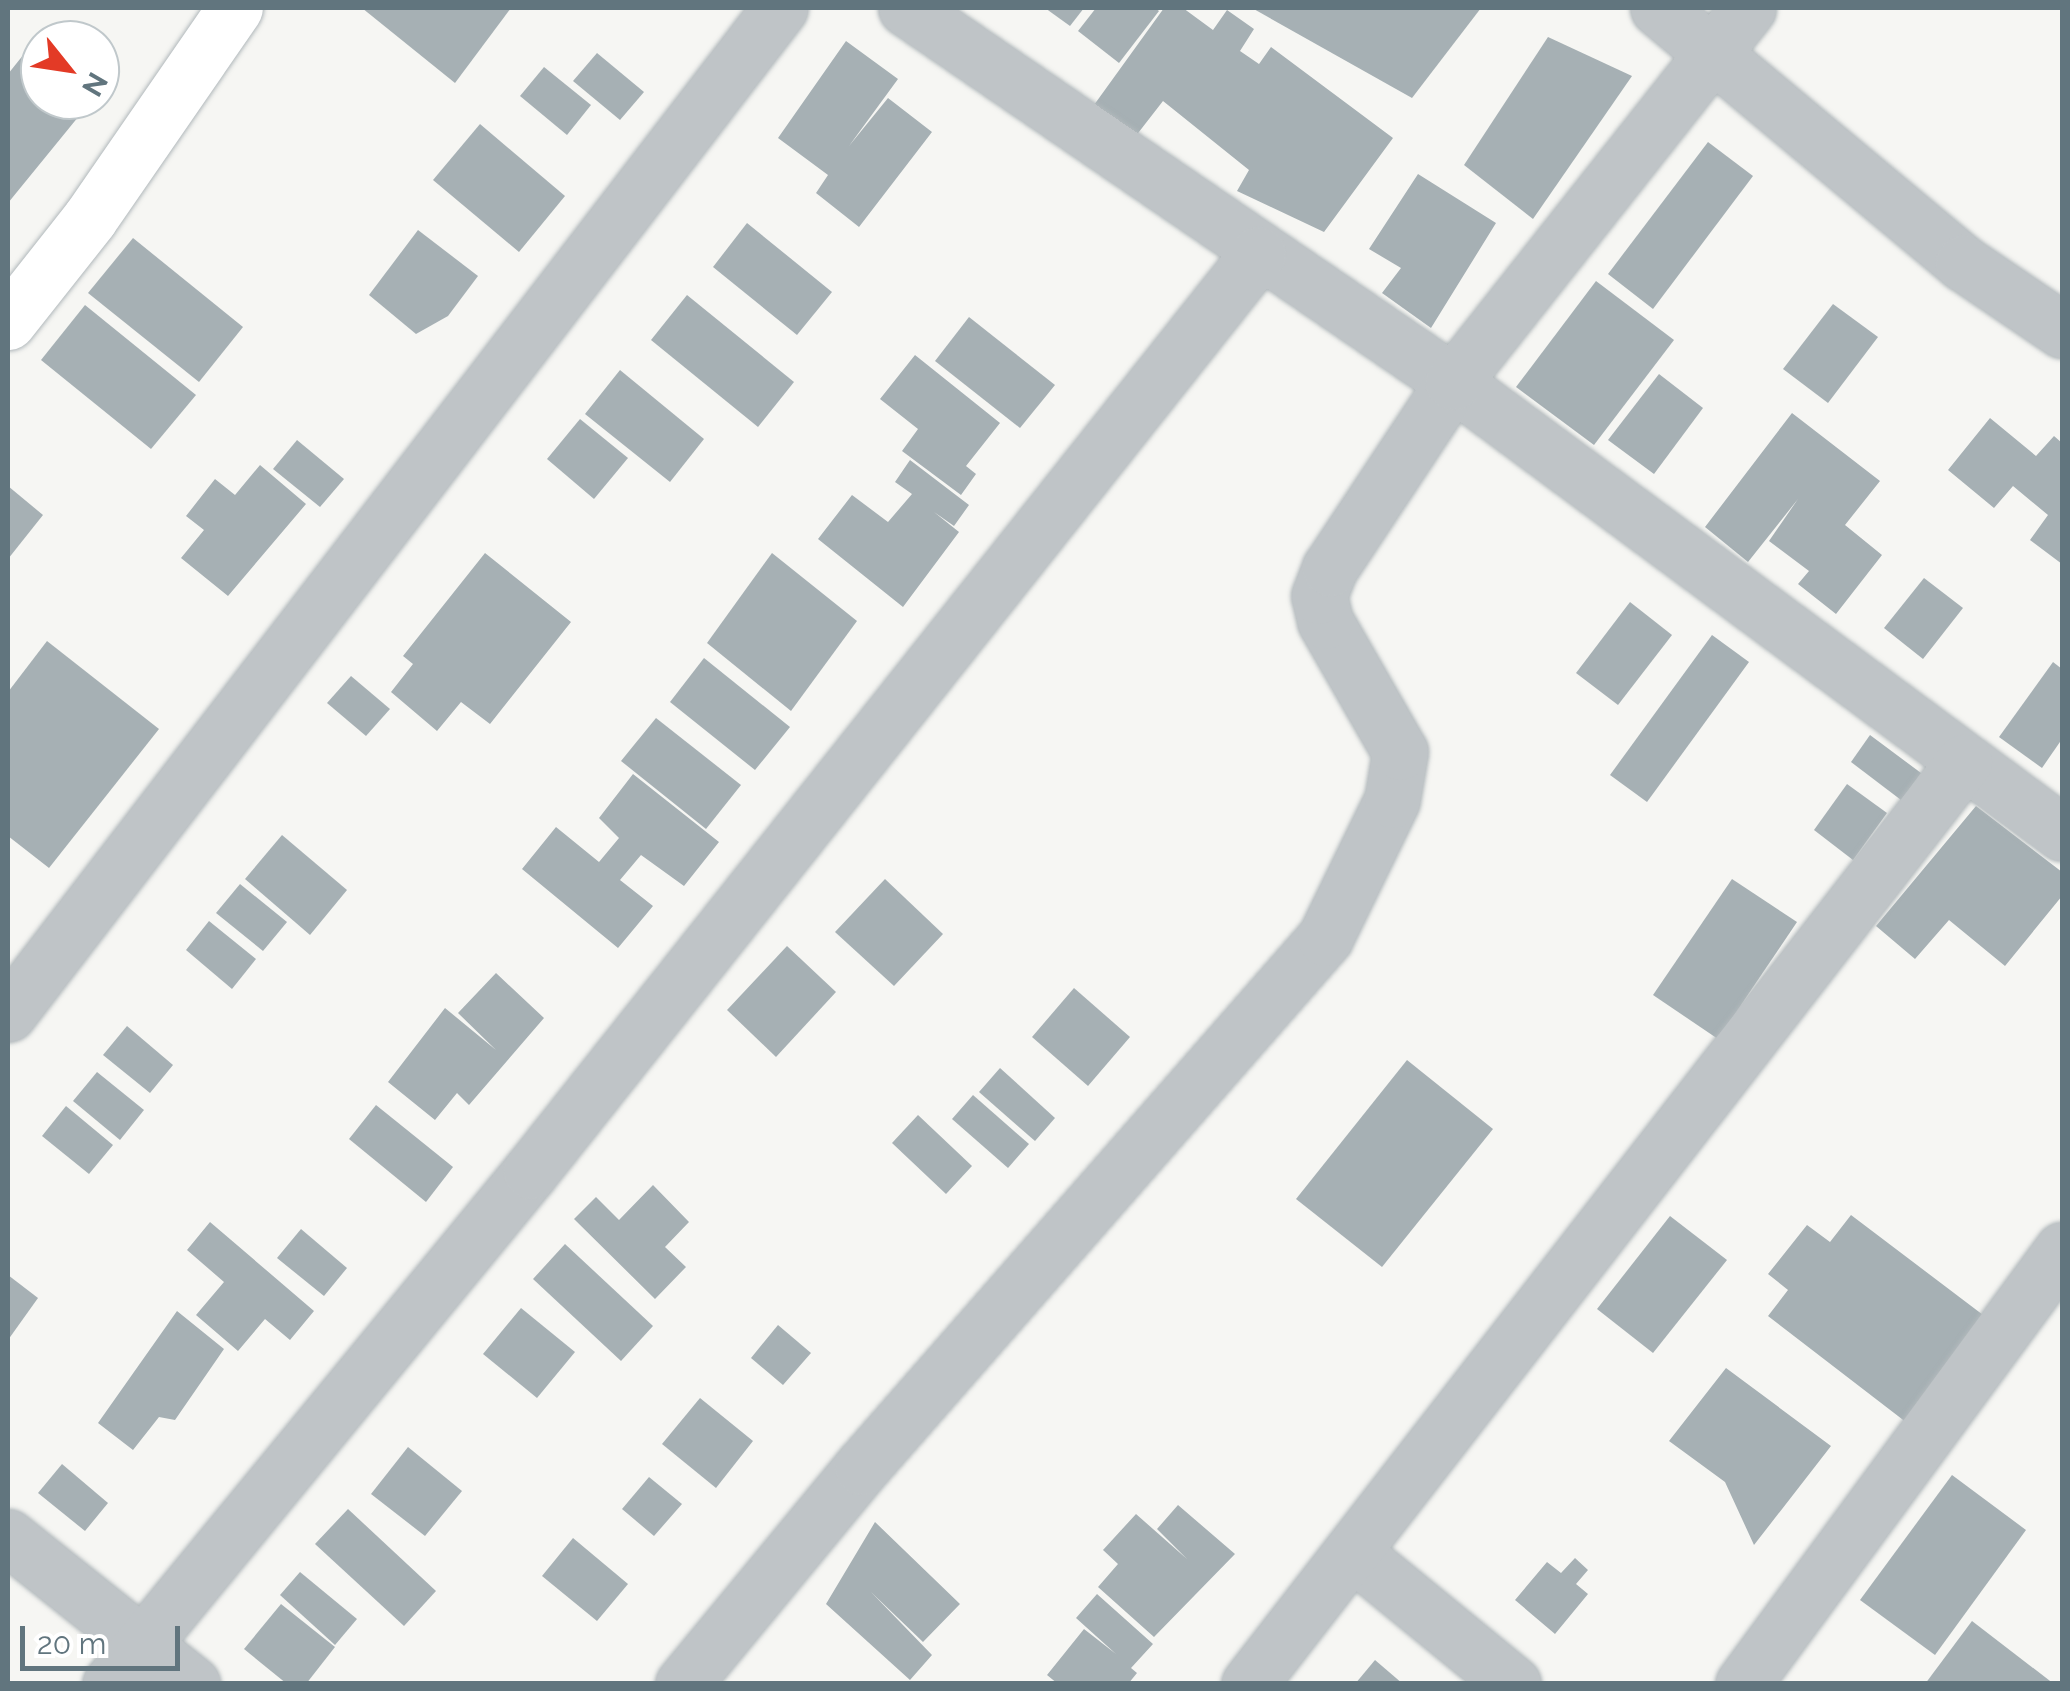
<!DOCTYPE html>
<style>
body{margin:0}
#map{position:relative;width:2070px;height:1691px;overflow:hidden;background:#f6f6f3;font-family:Raleway,sans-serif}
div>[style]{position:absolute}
.building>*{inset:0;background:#a6b0b4}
.roads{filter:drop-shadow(0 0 2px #b1b8bb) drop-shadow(0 0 2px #b1b8bb)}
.street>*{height:55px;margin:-27.5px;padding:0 27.5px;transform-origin:27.5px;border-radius:27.5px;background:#bfc4c7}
.secondary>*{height:55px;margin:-27.5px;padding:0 27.5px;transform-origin:27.5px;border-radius:27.5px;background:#fff}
span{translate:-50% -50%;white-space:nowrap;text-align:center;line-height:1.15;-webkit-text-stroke:10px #fff;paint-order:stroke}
.frame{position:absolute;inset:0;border:10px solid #61757e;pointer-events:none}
.north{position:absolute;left:20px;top:20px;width:100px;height:100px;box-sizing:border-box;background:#fff;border:2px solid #c0c8cb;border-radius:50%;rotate:120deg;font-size:28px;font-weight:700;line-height:40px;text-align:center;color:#61757e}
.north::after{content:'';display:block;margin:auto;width:35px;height:45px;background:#e33a26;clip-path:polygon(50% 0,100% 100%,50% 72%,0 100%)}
.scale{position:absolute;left:20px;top:1626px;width:160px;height:45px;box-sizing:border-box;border:5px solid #61757e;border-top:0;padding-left:12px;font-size:30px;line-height:35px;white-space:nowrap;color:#61757e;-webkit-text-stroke:8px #fff;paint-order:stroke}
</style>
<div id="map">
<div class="building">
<div style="clip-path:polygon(362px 8px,511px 8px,455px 83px)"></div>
<div style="clip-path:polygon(1045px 8px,1084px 8px,1070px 26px)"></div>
<div style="clip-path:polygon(1096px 8px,1155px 8px,1159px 11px,1119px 63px,1078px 31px)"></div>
<div style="clip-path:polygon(1164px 8px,1183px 8px,1213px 30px,1227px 10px,1254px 29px,1240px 51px,1259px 64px,1271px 47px,1393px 138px,1324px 232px,1237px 191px,1249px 170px,1163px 101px,1135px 137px,1094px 105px)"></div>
<div style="clip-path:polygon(1252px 8px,1481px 8px,1412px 98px)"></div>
<div style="clip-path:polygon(1548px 37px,1632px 76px,1533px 219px,1464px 165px)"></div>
<div style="clip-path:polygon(36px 39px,40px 100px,92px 100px,8px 203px,8px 74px)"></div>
<div style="clip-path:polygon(846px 41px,898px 79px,849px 146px,888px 98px,932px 132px,859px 227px,816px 193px,828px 175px,778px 138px)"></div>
<div style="clip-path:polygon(597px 53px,644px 92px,620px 120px,573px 81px)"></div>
<div style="clip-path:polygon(544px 67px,591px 105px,567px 135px,520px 96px)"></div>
<div style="clip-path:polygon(480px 124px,565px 196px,519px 252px,433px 180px)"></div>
<div style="clip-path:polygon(1708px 142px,1753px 176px,1653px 309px,1608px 274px)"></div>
<div style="clip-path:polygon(1418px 174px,1496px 223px,1431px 328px,1382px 293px,1401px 268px,1369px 249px)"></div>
<div style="clip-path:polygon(747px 223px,832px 292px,797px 335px,713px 267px)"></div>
<div style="clip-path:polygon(418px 230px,478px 276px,448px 316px,416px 334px,369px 295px)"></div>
<div style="clip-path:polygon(133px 238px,243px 327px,199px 382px,88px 293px)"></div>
<div style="clip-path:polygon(1596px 281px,1674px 340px,1594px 445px,1516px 387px)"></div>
<div style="clip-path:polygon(687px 295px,794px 382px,758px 427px,651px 340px)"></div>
<div style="clip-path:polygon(1833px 304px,1878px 337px,1828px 403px,1783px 369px)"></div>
<div style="clip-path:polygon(85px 305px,196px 395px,151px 449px,41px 360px)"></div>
<div style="clip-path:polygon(969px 317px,1055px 385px,1020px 428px,935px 361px)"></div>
<div style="clip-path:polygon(915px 355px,1000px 423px,966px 466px,976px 474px,961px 495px,902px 451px,918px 429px,880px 399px)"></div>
<div style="clip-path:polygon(620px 370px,704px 439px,670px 482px,585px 414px)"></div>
<div style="clip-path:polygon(1659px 374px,1703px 408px,1654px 474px,1608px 440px)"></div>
<div style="clip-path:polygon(1792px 413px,1880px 481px,1845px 525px,1882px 555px,1836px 614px,1798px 584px,1809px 571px,1769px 541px,1798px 499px,1748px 562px,1705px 527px)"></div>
<div style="clip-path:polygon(1990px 418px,2036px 456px,2054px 436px,2062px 443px,2062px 564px,2030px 540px,2048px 515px,2013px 486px,1994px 508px,1948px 470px)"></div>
<div style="clip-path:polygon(580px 419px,628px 458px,594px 499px,547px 459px)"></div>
<div style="clip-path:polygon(297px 440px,344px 479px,320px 507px,273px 469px)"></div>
<div style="clip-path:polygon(910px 460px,969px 505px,954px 526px,934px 512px,959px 532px,903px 607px,818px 539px,852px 495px,888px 522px,912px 494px,895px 482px)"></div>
<div style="clip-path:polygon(260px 465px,306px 504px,228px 596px,181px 558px,204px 530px,186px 516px,215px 479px,235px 495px)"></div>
<div style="clip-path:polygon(8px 486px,43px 515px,8px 559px)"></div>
<div style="clip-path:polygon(485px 553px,571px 622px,490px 724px,461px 702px,437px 731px,391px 692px,413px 664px,403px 656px)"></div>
<div style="clip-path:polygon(772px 553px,857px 621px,791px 711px,707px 643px)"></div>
<div style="clip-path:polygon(1924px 578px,1963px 608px,1923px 659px,1884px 628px)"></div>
<div style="clip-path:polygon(1630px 602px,1672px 635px,1618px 705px,1576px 673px)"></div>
<div style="clip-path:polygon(1712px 635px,1749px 662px,1647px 802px,1610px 775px)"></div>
<div style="clip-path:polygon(47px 641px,159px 729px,49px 868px,8px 836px,8px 692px)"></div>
<div style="clip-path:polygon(704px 658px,790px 727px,755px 770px,670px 702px)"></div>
<div style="clip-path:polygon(2053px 662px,2062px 669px,2062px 739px,2042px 768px,1999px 737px)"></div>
<div style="clip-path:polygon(351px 676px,390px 709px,366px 736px,327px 703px)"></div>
<div style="clip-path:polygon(656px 718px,741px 785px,706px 829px,621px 761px)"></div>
<div style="clip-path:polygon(1870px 735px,1921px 773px,1901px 800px,1851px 762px)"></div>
<div style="clip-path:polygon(633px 774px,719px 842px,684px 886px,641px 855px,620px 880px,653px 906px,618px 948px,522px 869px,556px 827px,599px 862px,619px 838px,599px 818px)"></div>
<div style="clip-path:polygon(1847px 784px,1887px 813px,1853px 860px,1814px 830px)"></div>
<div style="clip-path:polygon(1976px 806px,2062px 872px,2062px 896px,2005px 966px,1949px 920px,1915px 959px,1876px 926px)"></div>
<div style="clip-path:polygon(282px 835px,347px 890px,310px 935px,245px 879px)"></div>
<div style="clip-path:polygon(885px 879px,943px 934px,894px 986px,835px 932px)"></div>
<div style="clip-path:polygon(1732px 879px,1797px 922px,1718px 1039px,1653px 995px)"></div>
<div style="clip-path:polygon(240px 884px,287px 922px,263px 951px,216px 913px)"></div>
<div style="clip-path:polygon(209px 921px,256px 959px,232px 989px,186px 950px)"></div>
<div style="clip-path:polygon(787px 946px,836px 992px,776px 1057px,727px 1010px)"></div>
<div style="clip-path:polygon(496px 973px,544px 1018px,469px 1105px,457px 1093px,435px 1120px,388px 1082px,445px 1008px,496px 1050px,458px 1013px)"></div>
<div style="clip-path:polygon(1074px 988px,1130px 1037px,1088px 1086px,1032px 1037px)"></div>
<div style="clip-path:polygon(127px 1026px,173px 1065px,150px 1093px,103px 1055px)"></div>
<div style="clip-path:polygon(1407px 1060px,1493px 1129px,1382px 1267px,1296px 1199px)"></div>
<div style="clip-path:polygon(1000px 1068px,1055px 1118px,1035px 1141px,979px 1092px)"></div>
<div style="clip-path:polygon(97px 1072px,144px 1110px,120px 1140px,73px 1101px)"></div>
<div style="clip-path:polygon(973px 1095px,1029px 1144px,1008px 1168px,952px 1119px)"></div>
<div style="clip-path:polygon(376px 1105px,453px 1167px,426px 1202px,349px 1139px)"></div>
<div style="clip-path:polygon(66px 1106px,113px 1145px,89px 1174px,42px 1136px)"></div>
<div style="clip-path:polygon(918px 1115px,972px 1166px,946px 1194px,892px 1143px)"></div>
<div style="clip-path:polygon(653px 1185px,689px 1222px,665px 1247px,686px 1267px,655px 1299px,574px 1219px,596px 1197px,619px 1220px)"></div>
<div style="clip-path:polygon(1851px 1215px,1991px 1321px,1911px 1426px,1768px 1316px,1788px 1290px,1768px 1274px,1807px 1225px,1830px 1242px)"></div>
<div style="clip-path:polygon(1670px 1216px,1727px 1260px,1653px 1353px,1597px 1309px)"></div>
<div style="clip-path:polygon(210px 1222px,314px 1311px,290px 1340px,265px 1319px,238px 1351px,196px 1315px,224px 1282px,187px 1250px)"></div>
<div style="clip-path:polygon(301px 1229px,347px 1268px,324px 1296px,277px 1258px)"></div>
<div style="clip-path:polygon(565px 1244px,653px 1326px,621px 1361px,533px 1279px)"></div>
<div style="clip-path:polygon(8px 1275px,38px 1298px,8px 1340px)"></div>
<div style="clip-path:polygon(521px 1308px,575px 1352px,537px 1398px,483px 1354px)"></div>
<div style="clip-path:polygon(177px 1311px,224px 1349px,175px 1420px,159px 1417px,133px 1450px,98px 1423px)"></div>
<div style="clip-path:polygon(778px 1325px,811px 1353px,783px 1385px,751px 1358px)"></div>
<div style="clip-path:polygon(1726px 1368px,1831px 1446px,1754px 1545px,1725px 1482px,1669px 1441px)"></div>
<div style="clip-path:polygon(700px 1398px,753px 1441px,716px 1488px,662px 1444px)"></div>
<div style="clip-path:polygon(408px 1447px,462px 1491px,425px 1536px,371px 1494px)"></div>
<div style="clip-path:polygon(62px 1464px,108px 1503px,85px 1531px,38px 1493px)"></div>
<div style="clip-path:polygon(1952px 1475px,2026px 1530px,1935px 1655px,1860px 1600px)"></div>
<div style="clip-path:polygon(649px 1477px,682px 1504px,654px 1536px,622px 1509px)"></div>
<div style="clip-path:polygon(1178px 1505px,1235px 1554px,1154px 1637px,1098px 1587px,1118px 1564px,1103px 1550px,1136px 1514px,1187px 1559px,1157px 1529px)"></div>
<div style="clip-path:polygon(348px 1509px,436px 1591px,404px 1626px,315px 1544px)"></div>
<div style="clip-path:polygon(875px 1522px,960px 1604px,923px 1642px,871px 1592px,932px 1655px,910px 1680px,826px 1604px)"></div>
<div style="clip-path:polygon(573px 1538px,628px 1584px,597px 1621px,542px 1576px)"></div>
<div style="clip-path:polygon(1575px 1558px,1588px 1570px,1576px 1584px,1588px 1594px,1555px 1634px,1515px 1600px,1547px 1562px,1561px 1573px)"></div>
<div style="clip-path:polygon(300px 1572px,357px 1619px,335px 1645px,280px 1595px)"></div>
<div style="clip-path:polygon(1097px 1594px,1153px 1644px,1131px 1668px,1137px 1673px,1128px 1684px,1058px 1684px,1047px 1675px,1084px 1629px,1116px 1654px,1076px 1618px)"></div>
<div style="clip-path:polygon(281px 1604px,335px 1647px,306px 1684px,287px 1684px,244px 1649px)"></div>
<div style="clip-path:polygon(1972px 1621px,2054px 1684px,1925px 1684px)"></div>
<div style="clip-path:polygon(1375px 1660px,1403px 1684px,1355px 1684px)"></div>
</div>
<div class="roads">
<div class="street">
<div style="left:906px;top:8px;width:663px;rotate:34.36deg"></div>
<div style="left:1453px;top:382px;width:758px;rotate:36.52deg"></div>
<div style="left:1658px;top:8px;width:398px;rotate:39.9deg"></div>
<div style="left:1963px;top:263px;width:120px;rotate:34.1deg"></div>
<div style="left:8px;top:1014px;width:1268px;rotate:-52.5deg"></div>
<div style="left:8px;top:1537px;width:236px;rotate:38.6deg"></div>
<div style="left:1352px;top:1552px;width:208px;rotate:39.3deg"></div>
<div style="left:110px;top:1684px;width:664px;rotate:-50.63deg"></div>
<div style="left:531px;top:1171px;width:1170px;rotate:-51.59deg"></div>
<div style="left:683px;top:1684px;width:281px;rotate:-50.5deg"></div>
<div style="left:862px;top:1467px;width:703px;rotate:-48.81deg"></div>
<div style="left:1325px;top:938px;width:153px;rotate:-64.1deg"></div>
<div style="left:1392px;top:800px;width:49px;rotate:-80.5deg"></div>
<div style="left:1400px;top:752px;width:151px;rotate:-119.8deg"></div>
<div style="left:1325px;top:621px;width:26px;rotate:-103deg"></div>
<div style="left:1319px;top:596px;width:30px;rotate:-69deg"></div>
<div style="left:1330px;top:568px;width:223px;rotate:-56.5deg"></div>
<div style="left:1453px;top:382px;width:476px;rotate:-51.7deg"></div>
<div style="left:1249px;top:1684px;width:1167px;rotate:-52.21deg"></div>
<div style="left:1743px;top:1684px;width:539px;rotate:-53.68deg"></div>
</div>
<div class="secondary">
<div style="left:8px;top:322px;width:132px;rotate:-51.7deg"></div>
<div style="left:90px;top:218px;width:255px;rotate:-55.4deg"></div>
</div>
</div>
<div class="frame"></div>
<div class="north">N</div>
<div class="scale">20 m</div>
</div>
